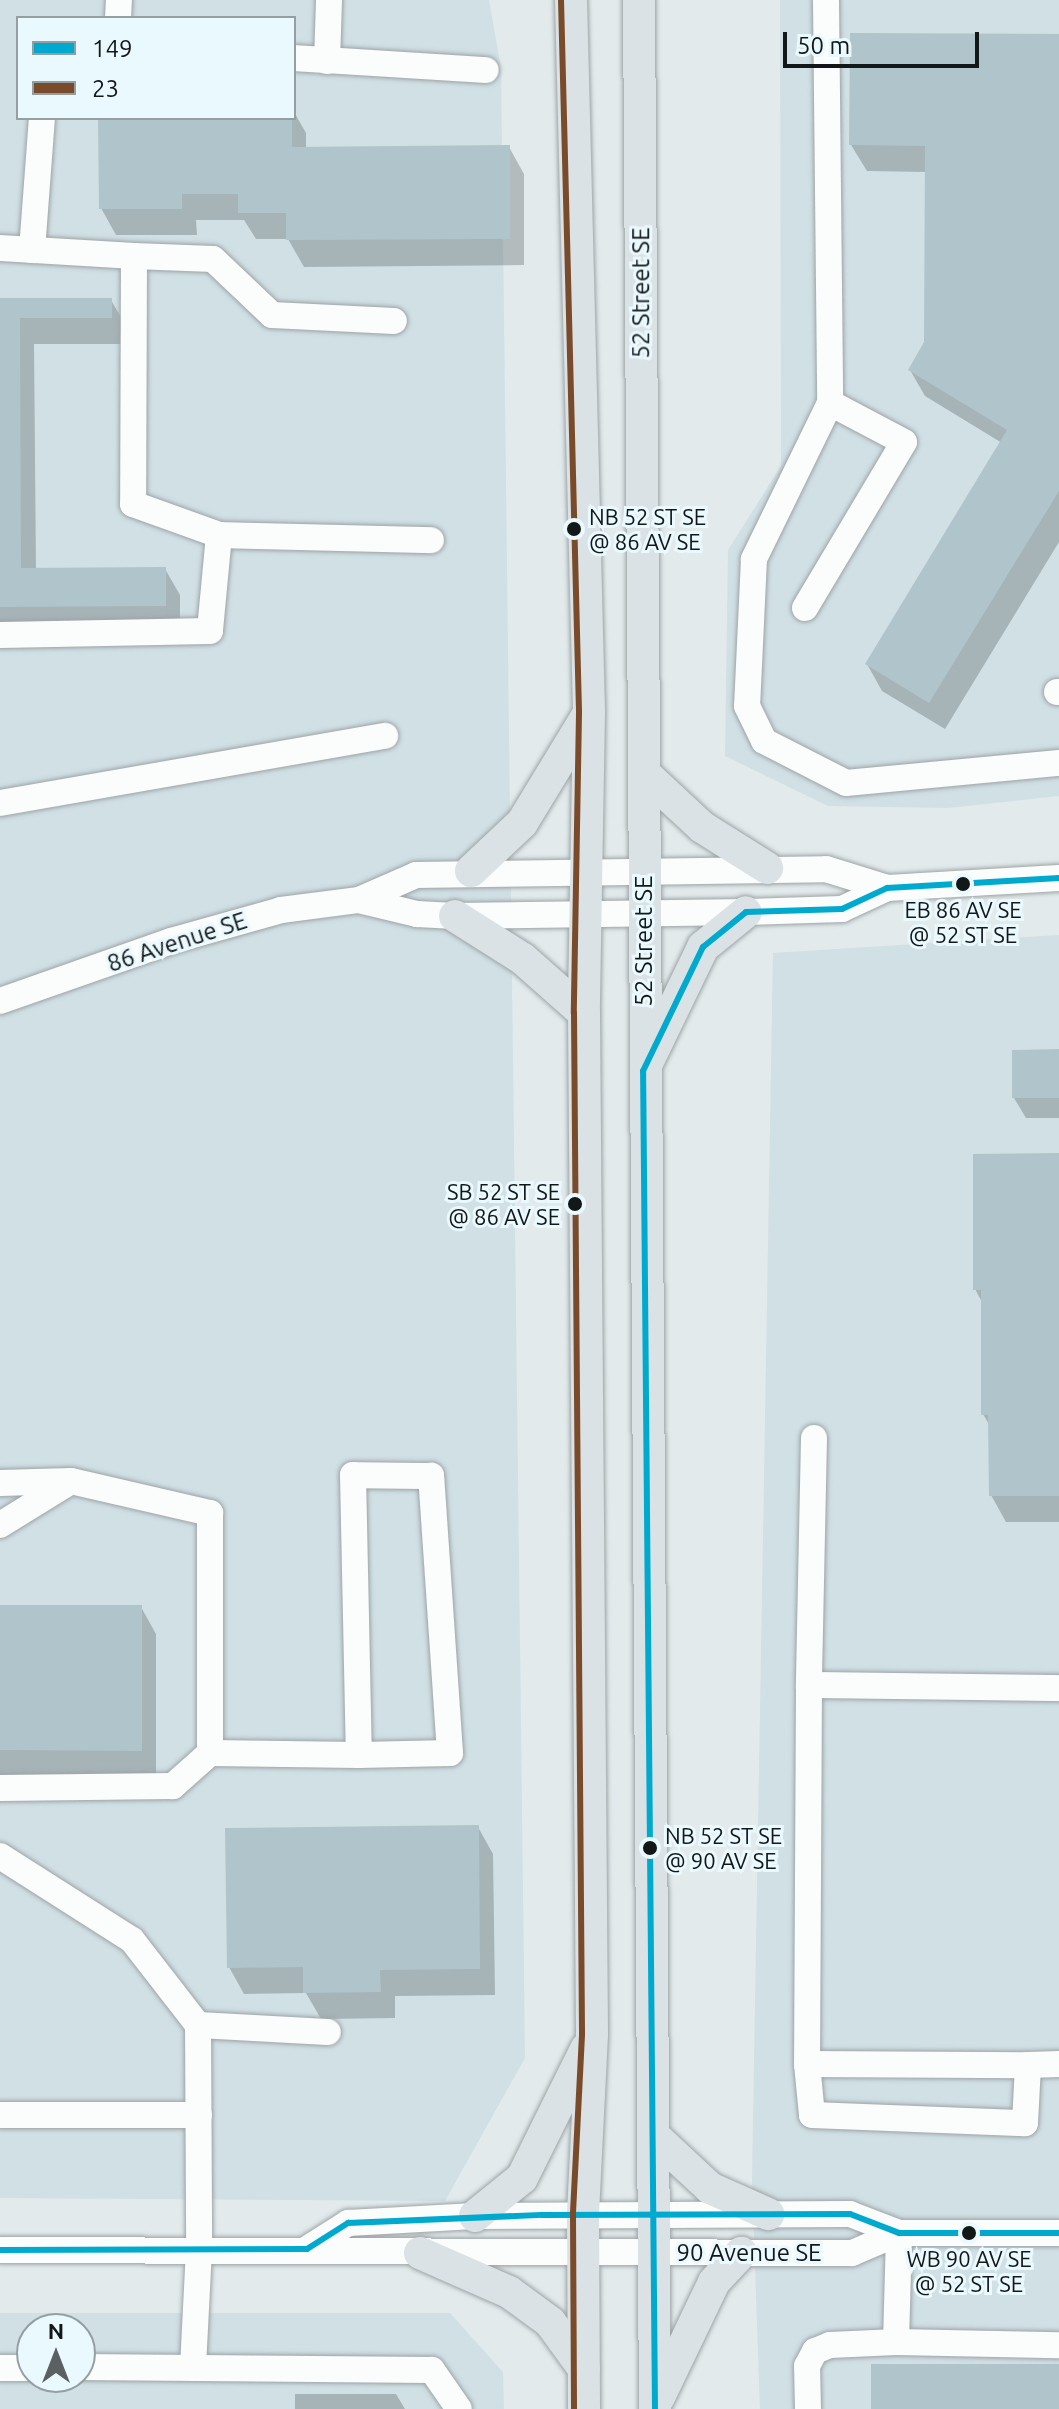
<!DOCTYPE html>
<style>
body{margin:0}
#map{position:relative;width:1059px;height:2409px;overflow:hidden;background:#e2eaec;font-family:Ubuntu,sans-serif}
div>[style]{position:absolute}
.built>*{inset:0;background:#d0e0e5}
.shadow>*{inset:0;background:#0003}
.building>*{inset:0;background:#afc5cb}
.roads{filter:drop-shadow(0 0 2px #9ea4a6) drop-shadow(0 0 2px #9ea4a6)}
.minor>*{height:26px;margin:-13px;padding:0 13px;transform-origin:13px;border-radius:13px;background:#fbfcfc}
.major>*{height:32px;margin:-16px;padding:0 16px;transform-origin:16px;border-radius:16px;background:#dae2e5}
.bus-1>*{height:6px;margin:-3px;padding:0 3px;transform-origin:3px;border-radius:3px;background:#00a9ce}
.bus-2>*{height:6px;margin:-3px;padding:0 3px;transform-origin:3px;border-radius:3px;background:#7a4b2a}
.dots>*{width:22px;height:22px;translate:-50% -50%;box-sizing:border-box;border:4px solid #eaf9fe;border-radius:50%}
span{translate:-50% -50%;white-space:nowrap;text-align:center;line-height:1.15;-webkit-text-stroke:6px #eaf9fe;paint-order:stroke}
.bus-label{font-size:22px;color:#121718}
.left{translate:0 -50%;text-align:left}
.right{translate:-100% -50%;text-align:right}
.street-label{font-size:24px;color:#121718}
.legend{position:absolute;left:16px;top:16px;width:280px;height:104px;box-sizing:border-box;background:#eaf9fe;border:2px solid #949fa2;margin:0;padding:10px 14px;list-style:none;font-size:24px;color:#121718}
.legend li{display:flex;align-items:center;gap:16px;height:40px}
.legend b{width:40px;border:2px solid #949fa2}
.north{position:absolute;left:16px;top:2313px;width:80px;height:80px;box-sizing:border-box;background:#eaf9fe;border:2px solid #949fa2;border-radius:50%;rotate:0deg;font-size:22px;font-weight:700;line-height:32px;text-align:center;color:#121718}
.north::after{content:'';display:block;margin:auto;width:28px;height:36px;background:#5b6162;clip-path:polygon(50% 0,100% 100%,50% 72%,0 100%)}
.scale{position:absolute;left:783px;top:32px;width:196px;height:36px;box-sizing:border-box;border:4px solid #121718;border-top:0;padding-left:10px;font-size:24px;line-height:28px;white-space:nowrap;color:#121718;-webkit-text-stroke:6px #eaf9fe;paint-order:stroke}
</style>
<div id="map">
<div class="built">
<div style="clip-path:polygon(evenodd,0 0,489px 0,501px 68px,525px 2058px,445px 2201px,0 2198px,0 0,18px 18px,294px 18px,294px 118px,18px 118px,18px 18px)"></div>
<div style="clip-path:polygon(780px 0,1059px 0,1059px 796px,948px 808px,828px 806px,725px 756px,728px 550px,781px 466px)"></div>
<div style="clip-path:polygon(1059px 935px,1059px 2409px,760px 2409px,752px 2180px,773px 953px)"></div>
<div style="clip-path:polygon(evenodd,0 2313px,450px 2313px,503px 2372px,504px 2409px,0 2409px,0 2313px,32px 2329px,80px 2329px,80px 2377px,32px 2377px,32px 2329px)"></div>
</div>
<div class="shadow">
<div style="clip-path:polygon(1059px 36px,1059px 542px,945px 729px,882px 691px,867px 664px,1002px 443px,925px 396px,910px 370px,926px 343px,927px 172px,867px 171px,851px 145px)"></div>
<div style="clip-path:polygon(294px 112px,306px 133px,306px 148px,509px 147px,524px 174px,524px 265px,304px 267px,288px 239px,256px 239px,244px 220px,196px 220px,197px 235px,116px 235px,101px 208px,100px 118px,294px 118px)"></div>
<div style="clip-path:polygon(0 300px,111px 300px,126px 326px,127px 344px,34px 344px,36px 570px,165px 569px,180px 595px,180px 632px,0 633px)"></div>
<div style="clip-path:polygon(1059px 1051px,1059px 1118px,1026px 1118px,1014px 1098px)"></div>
<div style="clip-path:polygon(1059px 1155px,1059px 1589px,1059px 1522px,1006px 1522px,991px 1495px,990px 1426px,983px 1414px,983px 1304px,975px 1289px)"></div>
<div style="clip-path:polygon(0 1607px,141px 1607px,156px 1634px,156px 1777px,0 1776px)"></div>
<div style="clip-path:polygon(478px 1827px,493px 1854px,495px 1995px,395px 1996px,395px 2018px,321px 2019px,306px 1993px,244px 1994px,229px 1967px)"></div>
<div style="clip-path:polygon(295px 2394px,396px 2394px,405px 2409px,295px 2409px)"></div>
</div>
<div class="building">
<div style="clip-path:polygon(850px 33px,1059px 34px,1059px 491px,929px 703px,865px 664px,1007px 430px,908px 370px,924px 342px,925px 146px,849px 145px)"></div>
<div style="clip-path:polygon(98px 118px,292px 118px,292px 147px,510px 145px,510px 239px,286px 240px,286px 213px,238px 213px,238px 194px,182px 194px,182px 209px,99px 209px)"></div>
<div style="clip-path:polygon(0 298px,112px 298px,112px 318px,20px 318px,21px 568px,166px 567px,166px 606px,0 607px)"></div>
<div style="clip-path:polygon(1059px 1049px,1059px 1098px,1012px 1098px,1012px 1050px)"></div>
<div style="clip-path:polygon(1059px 1153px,1059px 1496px,989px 1496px,988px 1415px,981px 1415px,981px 1290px,973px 1290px,973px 1154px)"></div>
<div style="clip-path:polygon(0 1605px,142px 1605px,142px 1751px,0 1750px)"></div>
<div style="clip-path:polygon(479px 1825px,480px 1969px,380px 1970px,381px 1992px,303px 1993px,303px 1967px,227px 1968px,225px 1828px)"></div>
<div style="clip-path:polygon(871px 2364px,1059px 2364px,1059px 2409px,871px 2409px)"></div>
</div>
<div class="roads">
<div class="minor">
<div style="left:826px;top:0;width:403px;rotate:89.4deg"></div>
<div style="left:830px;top:403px;width:174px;rotate:116deg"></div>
<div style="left:754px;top:559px;width:147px;rotate:92.7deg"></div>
<div style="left:747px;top:706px;width:39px;rotate:64deg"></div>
<div style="left:764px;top:741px;width:92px;rotate:27.1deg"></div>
<div style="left:846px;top:783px;width:214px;rotate:-5.4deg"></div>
<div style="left:118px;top:18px;width:18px;rotate:-87deg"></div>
<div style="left:294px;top:58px;width:192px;rotate:3.6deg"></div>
<div style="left:327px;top:61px;width:61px;rotate:-88.1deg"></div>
<div style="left:0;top:248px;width:134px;rotate:3.4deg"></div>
<div style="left:134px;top:256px;width:248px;rotate:90.2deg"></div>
<div style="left:133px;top:504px;width:91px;rotate:19.8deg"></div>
<div style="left:219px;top:535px;width:96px;rotate:95.4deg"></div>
<div style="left:210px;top:631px;width:210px;rotate:178.9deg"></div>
<div style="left:32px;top:250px;width:132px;rotate:-85.7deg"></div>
<div style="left:134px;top:256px;width:79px;rotate:2.2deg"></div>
<div style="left:213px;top:259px;width:81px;rotate:43.5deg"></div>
<div style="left:272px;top:315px;width:122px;rotate:2.8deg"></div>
<div style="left:219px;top:535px;width:212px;rotate:1.4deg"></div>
<div style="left:805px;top:608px;width:193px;rotate:-59.2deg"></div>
<div style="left:904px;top:442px;width:84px;rotate:-152.2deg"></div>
<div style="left:1057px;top:692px;width:2px"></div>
<div style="left:0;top:803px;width:391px;rotate:-9.9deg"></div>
<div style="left:359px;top:900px;width:60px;rotate:13.6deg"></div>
<div style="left:417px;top:914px;width:38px;rotate:3deg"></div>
<div style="left:455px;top:916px;width:291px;rotate:-0.8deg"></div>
<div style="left:746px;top:912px;width:96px;rotate:-1.8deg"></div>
<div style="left:842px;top:909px;width:50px;rotate:-25deg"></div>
<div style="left:0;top:1001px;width:181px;rotate:-19.3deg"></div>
<div style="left:171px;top:941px;width:114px;rotate:-15.7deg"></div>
<div style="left:281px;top:910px;width:79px;rotate:-7.3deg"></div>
<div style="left:359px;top:900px;width:62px;rotate:-23.7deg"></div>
<div style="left:416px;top:875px;width:410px;rotate:-0.8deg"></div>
<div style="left:826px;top:869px;width:64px;rotate:17.3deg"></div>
<div style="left:887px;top:888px;width:172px;rotate:-3.3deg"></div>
<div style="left:814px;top:1438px;width:247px;rotate:91.2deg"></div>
<div style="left:809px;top:1685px;width:250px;rotate:0.7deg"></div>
<div style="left:0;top:1483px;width:71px;rotate:-1.6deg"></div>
<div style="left:71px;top:1481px;width:143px;rotate:13deg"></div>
<div style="left:210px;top:1513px;width:240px;rotate:90deg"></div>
<div style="left:210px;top:1753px;width:50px;rotate:138.3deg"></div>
<div style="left:173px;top:1786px;width:173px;rotate:179.3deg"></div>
<div style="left:0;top:1525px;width:80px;rotate:-31.7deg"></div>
<div style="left:809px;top:1685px;width:379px;rotate:90.3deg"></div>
<div style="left:807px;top:2064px;width:51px;rotate:84.4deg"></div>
<div style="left:812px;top:2115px;width:213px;rotate:2.2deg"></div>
<div style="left:1025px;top:2123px;width:58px;rotate:-87deg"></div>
<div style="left:1028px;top:2065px;width:31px;rotate:-2deg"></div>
<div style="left:210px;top:1753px;width:149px;rotate:0.8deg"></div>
<div style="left:359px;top:1755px;width:91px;rotate:-1.3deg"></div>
<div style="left:450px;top:1753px;width:278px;rotate:-93.9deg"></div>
<div style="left:431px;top:1476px;width:78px;rotate:-179.3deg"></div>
<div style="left:353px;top:1475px;width:280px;rotate:88.8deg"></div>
<div style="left:0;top:1856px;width:156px;rotate:32.5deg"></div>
<div style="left:132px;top:1940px;width:108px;rotate:52.2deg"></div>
<div style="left:198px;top:2025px;width:224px;rotate:89.7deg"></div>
<div style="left:199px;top:2249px;width:119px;rotate:92.9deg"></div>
<div style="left:198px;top:2025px;width:130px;rotate:3.1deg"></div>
<div style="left:807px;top:2064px;width:221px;rotate:0.3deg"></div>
<div style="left:0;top:2115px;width:199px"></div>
<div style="left:307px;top:2249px;width:49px;rotate:-32.4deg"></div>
<div style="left:348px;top:2223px;width:127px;rotate:-3.2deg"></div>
<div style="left:475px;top:2216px;width:375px;rotate:-0.3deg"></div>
<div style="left:850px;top:2214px;width:53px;rotate:21.2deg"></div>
<div style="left:899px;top:2233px;width:160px"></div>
<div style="left:0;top:2250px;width:852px;rotate:0.2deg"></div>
<div style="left:852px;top:2253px;width:51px;rotate:-23.1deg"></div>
<div style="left:896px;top:2342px;width:163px;rotate:1.1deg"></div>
<div style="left:80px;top:2367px;width:352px;rotate:0.5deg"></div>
<div style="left:432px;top:2370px;width:47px;rotate:55.3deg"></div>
<div style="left:0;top:2368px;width:32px"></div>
<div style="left:808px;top:2409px;width:43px;rotate:-91.3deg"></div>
<div style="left:807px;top:2366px;width:17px;rotate:-62deg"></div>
<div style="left:815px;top:2351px;width:16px;rotate:-22deg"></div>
<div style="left:830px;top:2345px;width:66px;rotate:-2.6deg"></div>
<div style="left:896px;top:2342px;width:109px;rotate:-88.4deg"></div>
</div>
<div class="major">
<div style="left:571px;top:0;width:713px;rotate:88.55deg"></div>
<div style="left:589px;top:713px;width:300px;rotate:91deg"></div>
<div style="left:584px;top:1013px;width:1022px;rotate:89.55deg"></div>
<div style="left:592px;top:2035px;width:180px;rotate:92.9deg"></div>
<div style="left:583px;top:2215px;width:194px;rotate:89.7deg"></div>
<div style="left:639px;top:0;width:2409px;rotate:89.62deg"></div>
<div style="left:645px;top:774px;width:78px;rotate:42.9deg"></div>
<div style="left:702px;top:827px;width:77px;rotate:32.2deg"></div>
<div style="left:471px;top:871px;width:70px;rotate:-43.3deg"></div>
<div style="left:522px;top:823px;width:125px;rotate:-58.7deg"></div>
<div style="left:455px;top:916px;width:80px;rotate:32.3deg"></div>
<div style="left:523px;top:959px;width:81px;rotate:41.5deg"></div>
<div style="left:648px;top:1061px;width:127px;rotate:-64.2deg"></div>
<div style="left:703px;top:947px;width:55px;rotate:-39.1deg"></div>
<div style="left:653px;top:2135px;width:78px;rotate:42.9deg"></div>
<div style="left:710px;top:2188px;width:64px;rotate:24.1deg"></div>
<div style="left:475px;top:2216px;width:60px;rotate:-39deg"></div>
<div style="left:522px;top:2178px;width:144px;rotate:-63.6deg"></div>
<div style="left:420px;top:2253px;width:97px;rotate:23.7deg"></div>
<div style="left:509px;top:2292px;width:51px;rotate:36.2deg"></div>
<div style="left:550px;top:2322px;width:58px;rotate:54.1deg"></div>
<div style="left:659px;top:2397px;width:127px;rotate:-64.4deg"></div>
<div style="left:714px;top:2282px;width:40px;rotate:-47deg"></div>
</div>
</div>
<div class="bus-1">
<div style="left:746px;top:912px;width:96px;rotate:-1.8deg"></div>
<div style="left:842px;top:909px;width:50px;rotate:-25deg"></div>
<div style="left:887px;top:888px;width:172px;rotate:-3.3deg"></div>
<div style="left:0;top:2250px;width:307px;rotate:-0.2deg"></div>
<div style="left:307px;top:2249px;width:49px;rotate:-32.4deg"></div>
<div style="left:348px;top:2223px;width:194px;rotate:-2.4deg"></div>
<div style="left:542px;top:2215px;width:308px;rotate:-0.2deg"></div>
<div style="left:850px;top:2214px;width:53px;rotate:21.2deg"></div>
<div style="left:899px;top:2233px;width:160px"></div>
<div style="left:655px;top:2409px;width:1338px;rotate:-90.51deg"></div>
<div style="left:643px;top:1071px;width:138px;rotate:-64.2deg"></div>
<div style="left:703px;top:947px;width:55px;rotate:-39.1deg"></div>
</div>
<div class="bus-2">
<div style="left:561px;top:0;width:713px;rotate:88.55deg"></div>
<div style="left:579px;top:713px;width:300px;rotate:91deg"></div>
<div style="left:574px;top:1013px;width:1022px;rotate:89.55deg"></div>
<div style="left:582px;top:2035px;width:180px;rotate:92.9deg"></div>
<div style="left:573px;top:2215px;width:194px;rotate:89.7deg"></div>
</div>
<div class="dots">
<div style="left:574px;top:529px;background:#121718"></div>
<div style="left:963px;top:884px;background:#121718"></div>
<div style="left:575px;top:1204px;background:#121718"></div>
<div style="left:650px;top:1848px;background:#121718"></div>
<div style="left:969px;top:2233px;background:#121718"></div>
</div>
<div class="bus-label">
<span class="left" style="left:589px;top:529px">NB 52 ST SE<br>@ 86 AV SE</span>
<span style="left:963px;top:922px">EB 86 AV SE<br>@ 52 ST SE</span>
<span class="right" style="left:560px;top:1204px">SB 52 ST SE<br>@ 86 AV SE</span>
<span class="left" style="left:665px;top:1848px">NB 52 ST SE<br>@ 90 AV SE</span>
<span style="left:969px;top:2271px">WB 90 AV SE<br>@ 52 ST SE</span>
</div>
<div class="street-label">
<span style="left:641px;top:293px;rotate:-90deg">52 Street SE</span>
<span style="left:644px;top:941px;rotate:-90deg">52 Street SE</span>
<span style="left:177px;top:942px;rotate:-18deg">86 Avenue SE</span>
<span style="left:749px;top:2253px">90 Avenue SE</span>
</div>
<ul class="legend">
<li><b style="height:10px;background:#00a9ce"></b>149</li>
<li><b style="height:10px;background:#7a4b2a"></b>23</li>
</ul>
<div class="north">N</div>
<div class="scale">50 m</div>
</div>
